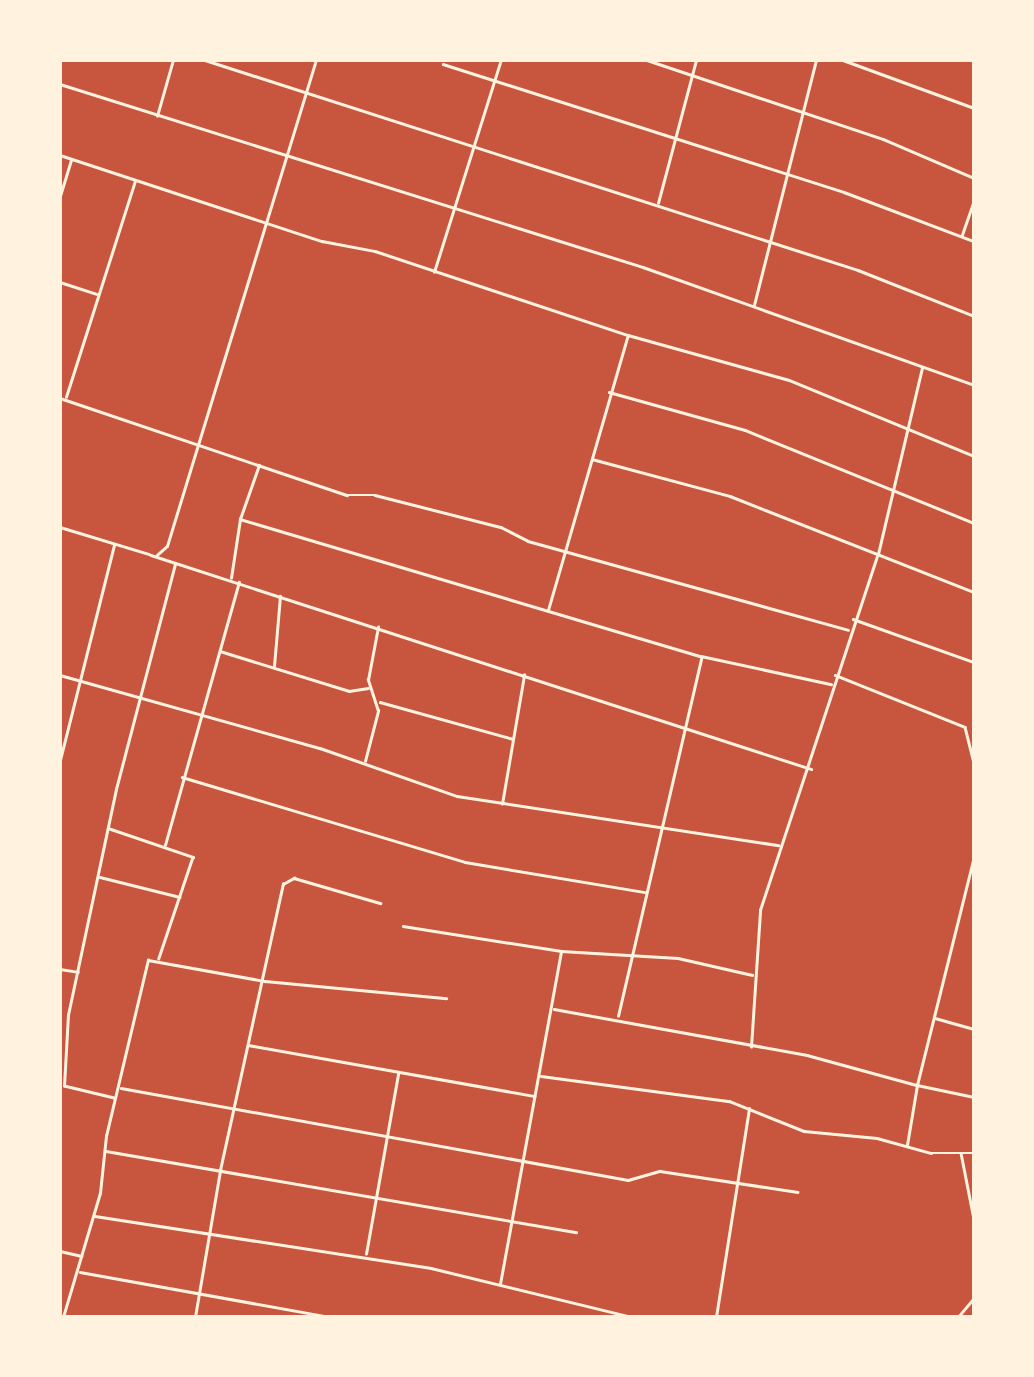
<!DOCTYPE html>
<style>
body{margin:0}
#map{position:relative;width:1034px;height:1377px;overflow:hidden;background:#c8553d;font-family:"Playfair Display",serif}
div>[style]{position:absolute}
.minor>*{height:2.5px;margin:-1.25px;padding:0 1.25px;transform-origin:1.25px;border-radius:1.25px;background:#fff3e0}
span{translate:-50% -50%;white-space:nowrap;text-align:center;line-height:1.15;-webkit-text-stroke:8px #fff3e0;paint-order:stroke}
.frame{position:absolute;inset:0;border:62px solid #fff3e0;pointer-events:none}
</style>
<div id="map">
<div class="minor">
<div style="left:205px;top:60px;width:686px;rotate:17.83deg"></div>
<div style="left:858px;top:270px;width:125px;rotate:21.6deg"></div>
<div style="left:647px;top:60px;width:249px;rotate:18.5deg"></div>
<div style="left:883px;top:139px;width:99px;rotate:23.2deg"></div>
<div style="left:843px;top:60px;width:140px;rotate:20.1deg"></div>
<div style="left:443px;top:64px;width:421px;rotate:17.7deg"></div>
<div style="left:844px;top:192px;width:139px;rotate:20.7deg"></div>
<div style="left:60px;top:84px;width:611px;rotate:17.43deg"></div>
<div style="left:643px;top:267px;width:351px;rotate:19.6deg"></div>
<div style="left:157px;top:116px;width:58px;rotate:-74.1deg"></div>
<div style="left:60px;top:155px;width:276px;rotate:18.2deg"></div>
<div style="left:322px;top:241px;width:54px;rotate:10.7deg"></div>
<div style="left:375px;top:251px;width:267px;rotate:18.4deg"></div>
<div style="left:628px;top:335px;width:167px;rotate:15.6deg"></div>
<div style="left:789px;top:380px;width:200px;rotate:22.3deg"></div>
<div style="left:60px;top:196px;width:38px;rotate:-73deg"></div>
<div style="left:658px;top:203px;width:148px;rotate:-75.1deg"></div>
<div style="left:962px;top:235px;width:37px;rotate:-71deg"></div>
<div style="left:434px;top:272px;width:222px;rotate:-72.5deg"></div>
<div style="left:60px;top:282px;width:38px;rotate:18deg"></div>
<div style="left:754px;top:305px;width:253px;rotate:-75.8deg"></div>
<div style="left:609px;top:392px;width:141px;rotate:15.6deg"></div>
<div style="left:745px;top:430px;width:247px;rotate:22.1deg"></div>
<div style="left:66px;top:397px;width:227px;rotate:-72.3deg"></div>
<div style="left:60px;top:398px;width:303px;rotate:18.7deg"></div>
<div style="left:347px;top:495px;width:28px"></div>
<div style="left:375px;top:495px;width:130px;rotate:14.3deg"></div>
<div style="left:501px;top:527px;width:30px;rotate:27deg"></div>
<div style="left:528px;top:541px;width:332px;rotate:15.5deg"></div>
<div style="left:592px;top:459px;width:143px;rotate:15deg"></div>
<div style="left:730px;top:496px;width:262px;rotate:21.5deg"></div>
<div style="left:240px;top:519px;width:481px;rotate:16.6deg"></div>
<div style="left:701px;top:656px;width:133px;rotate:12.2deg"></div>
<div style="left:60px;top:527px;width:93px;rotate:16.9deg"></div>
<div style="left:151px;top:555px;width:694px;rotate:17.96deg"></div>
<div style="left:157px;top:555px;width:13px;rotate:-42deg"></div>
<div style="left:167px;top:546px;width:508px;rotate:-72.96deg"></div>
<div style="left:231px;top:578px;width:60px;rotate:-81.3deg"></div>
<div style="left:240px;top:519px;width:57px;rotate:-70.6deg"></div>
<div style="left:548px;top:610px;width:286px;rotate:-73.8deg"></div>
<div style="left:853px;top:619px;width:128px;rotate:19.6deg"></div>
<div style="left:220px;top:651px;width:135px;rotate:17.2deg"></div>
<div style="left:349px;top:691px;width:19px;rotate:-9deg"></div>
<div style="left:274px;top:666px;width:70px;rotate:-85.1deg"></div>
<div style="left:60px;top:675px;width:270px;rotate:15.7deg"></div>
<div style="left:320px;top:748px;width:145px;rotate:19.3deg"></div>
<div style="left:457px;top:796px;width:325px;rotate:8.7deg"></div>
<div style="left:835px;top:675px;width:140px;rotate:21.8deg"></div>
<div style="left:965px;top:727px;width:36px;rotate:76deg"></div>
<div style="left:380px;top:702px;width:138px;rotate:15.5deg"></div>
<div style="left:60px;top:760px;width:222px;rotate:-75.9deg"></div>
<div style="left:365px;top:761px;width:52px;rotate:-75.4deg"></div>
<div style="left:378px;top:711px;width:33px;rotate:-108deg"></div>
<div style="left:368px;top:680px;width:54px;rotate:-79.3deg"></div>
<div style="left:182px;top:777px;width:295px;rotate:16.7deg"></div>
<div style="left:465px;top:862px;width:182px;rotate:9.5deg"></div>
<div style="left:502px;top:804px;width:131px;rotate:-80.3deg"></div>
<div style="left:108px;top:828px;width:90px;rotate:18.8deg"></div>
<div style="left:193px;top:857px;width:107px;rotate:108.6deg"></div>
<div style="left:165px;top:845px;width:273px;rotate:-74.3deg"></div>
<div style="left:100px;top:877px;width:82px;rotate:14deg"></div>
<div style="left:403px;top:926px;width:160px;rotate:9deg"></div>
<div style="left:561px;top:951px;width:117px;rotate:3.4deg"></div>
<div style="left:678px;top:958px;width:76px;rotate:12.9deg"></div>
<div style="left:60px;top:969px;width:18px;rotate:9deg"></div>
<div style="left:554px;top:1009px;width:257px;rotate:10.3deg"></div>
<div style="left:807px;top:1055px;width:114px;rotate:15.3deg"></div>
<div style="left:917px;top:1085px;width:236px;rotate:-76deg"></div>
<div style="left:618px;top:1016px;width:367px;rotate:-76.9deg"></div>
<div style="left:935px;top:1018px;width:41px;rotate:15.8deg"></div>
<div style="left:248px;top:1045px;width:291px;rotate:10.1deg"></div>
<div style="left:751px;top:1047px;width:137px;rotate:-86.2deg"></div>
<div style="left:760px;top:910px;width:375px;rotate:-71.7deg"></div>
<div style="left:878px;top:554px;width:191px;rotate:-76.7deg"></div>
<div style="left:541px;top:1076px;width:190px;rotate:7.6deg"></div>
<div style="left:729px;top:1101px;width:81px;rotate:21.8deg"></div>
<div style="left:804px;top:1131px;width:73px;rotate:5.5deg"></div>
<div style="left:877px;top:1138px;width:56px;rotate:15.5deg"></div>
<div style="left:931px;top:1153px;width:43px"></div>
<div style="left:121px;top:1088px;width:515px;rotate:10.28deg"></div>
<div style="left:628px;top:1180px;width:33px;rotate:-16deg"></div>
<div style="left:660px;top:1171px;width:139px;rotate:8.7deg"></div>
<div style="left:114px;top:1098px;width:51px;rotate:-166.5deg"></div>
<div style="left:64px;top:1086px;width:71px;rotate:-86.8deg"></div>
<div style="left:68px;top:1015px;width:231px;rotate:-78deg"></div>
<div style="left:116px;top:789px;width:233px;rotate:-75.3deg"></div>
<div style="left:907px;top:1145px;width:61px;rotate:-80.5deg"></div>
<div style="left:917px;top:1085px;width:58px;rotate:11.9deg"></div>
<div style="left:106px;top:1151px;width:477px;rotate:9.8deg"></div>
<div style="left:961px;top:1153px;width:67px;rotate:78.9deg"></div>
<div style="left:95px;top:1216px;width:340px;rotate:8.8deg"></div>
<div style="left:431px;top:1268px;width:207px;rotate:13.7deg"></div>
<div style="left:60px;top:1251px;width:22px;rotate:13deg"></div>
<div style="left:366px;top:1254px;width:183px;rotate:-79.9deg"></div>
<div style="left:80px;top:1272px;width:253px;rotate:10.2deg"></div>
<div style="left:500px;top:1284px;width:338px;rotate:-79.6deg"></div>
<div style="left:63px;top:1317px;width:129px;rotate:-73.4deg"></div>
<div style="left:100px;top:1193px;width:57px;rotate:-84deg"></div>
<div style="left:106px;top:1136px;width:181px;rotate:-76.6deg"></div>
<div style="left:148px;top:960px;width:119px;rotate:10.2deg"></div>
<div style="left:265px;top:981px;width:182px;rotate:5.4deg"></div>
<div style="left:195px;top:1317px;width:149px;rotate:-80.3deg"></div>
<div style="left:220px;top:1170px;width:293px;rotate:-77.6deg"></div>
<div style="left:283px;top:884px;width:13px;rotate:-29deg"></div>
<div style="left:294px;top:878px;width:90px;rotate:16.2deg"></div>
<div style="left:716px;top:1317px;width:211px;rotate:-81deg"></div>
<div style="left:958px;top:1317px;width:25px;rotate:-50deg"></div>
</div>
<div class="frame"></div>
</div>
